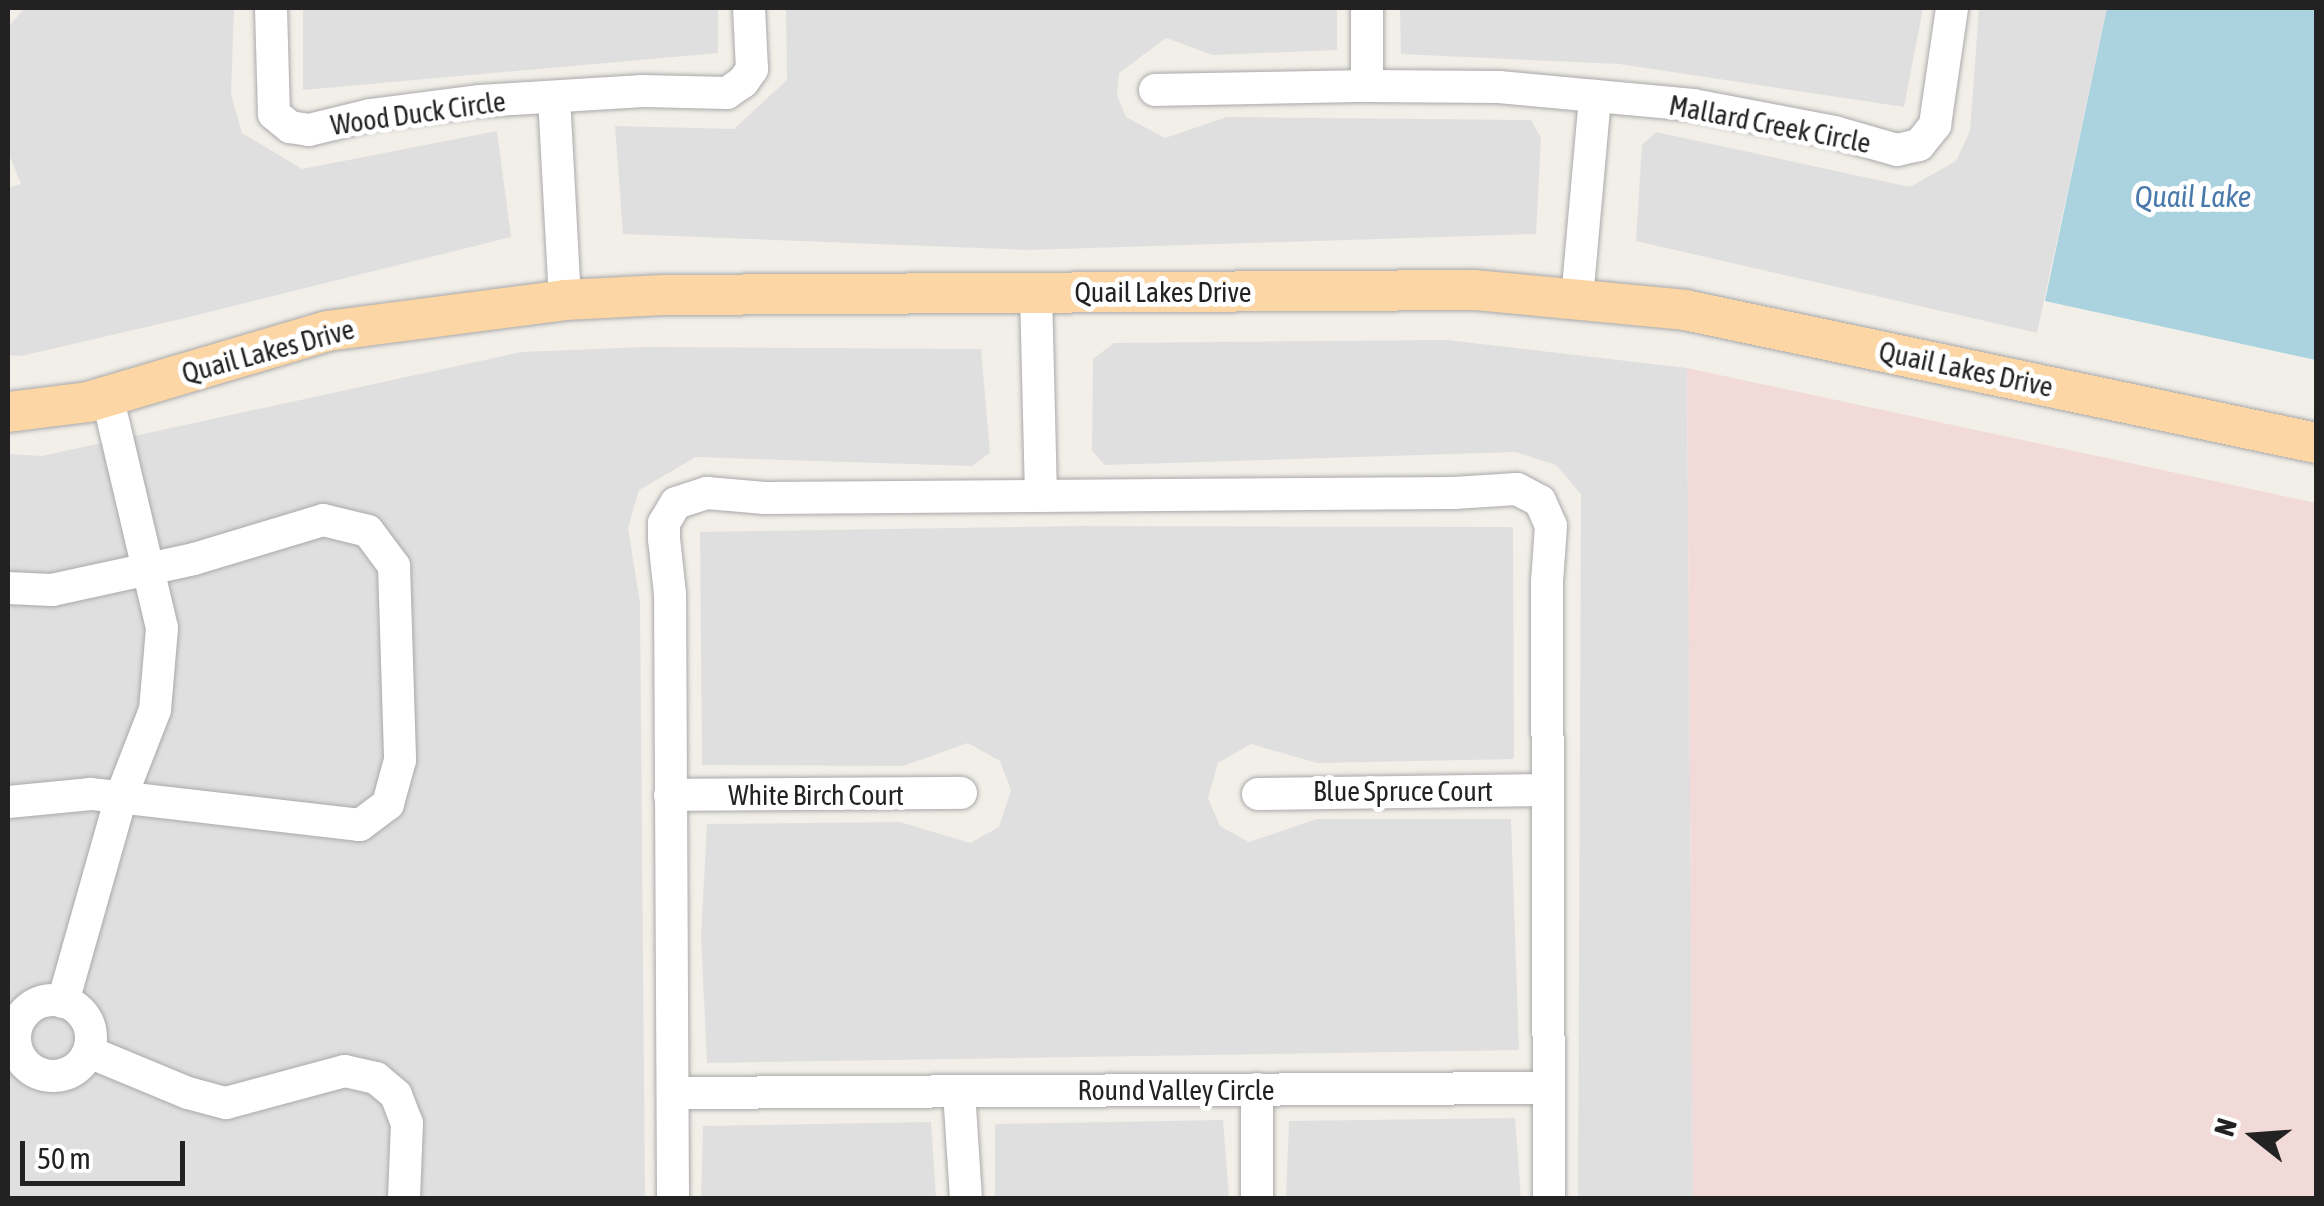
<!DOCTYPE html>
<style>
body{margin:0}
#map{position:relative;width:2324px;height:1206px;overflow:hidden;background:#f2efe9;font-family:"Asap Condensed",sans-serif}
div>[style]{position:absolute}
.residential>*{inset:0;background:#e0dfdf}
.commercial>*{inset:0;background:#f2dad9}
.water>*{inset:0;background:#aad3df}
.roads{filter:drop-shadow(0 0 2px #a9a9a9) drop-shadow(0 0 2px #a9a9a9)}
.minor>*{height:32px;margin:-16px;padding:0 16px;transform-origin:16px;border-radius:16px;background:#fff}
.minor>.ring{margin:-16px;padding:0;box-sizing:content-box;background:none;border:32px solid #fff;border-radius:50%}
.major>*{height:40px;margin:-20px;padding:0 20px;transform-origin:20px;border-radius:20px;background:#fcd6a4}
span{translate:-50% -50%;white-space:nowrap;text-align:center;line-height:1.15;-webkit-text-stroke:10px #fff;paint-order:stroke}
.street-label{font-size:28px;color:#222}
.water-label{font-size:30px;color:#4a7aab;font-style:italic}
.frame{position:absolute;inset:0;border:10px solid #222;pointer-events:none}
.north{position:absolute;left:2204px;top:1086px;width:100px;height:100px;-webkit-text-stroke:8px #fff;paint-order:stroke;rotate:287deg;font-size:28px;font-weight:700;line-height:40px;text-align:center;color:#222}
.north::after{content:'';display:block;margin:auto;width:35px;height:45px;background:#222;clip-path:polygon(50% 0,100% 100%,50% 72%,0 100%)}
.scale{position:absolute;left:20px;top:1141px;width:165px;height:45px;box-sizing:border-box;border:5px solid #222;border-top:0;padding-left:12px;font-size:30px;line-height:35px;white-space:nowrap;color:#222;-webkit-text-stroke:8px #fff;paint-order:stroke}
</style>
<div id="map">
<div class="residential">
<div style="clip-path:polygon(25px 8px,234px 8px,231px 94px,242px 133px,302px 169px,497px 131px,511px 237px,181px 319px,21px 356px,8px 355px,8px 188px,21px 184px,8px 152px,8px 27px)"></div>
<div style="clip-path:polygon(303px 8px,718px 8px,718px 53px,303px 90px)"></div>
<div style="clip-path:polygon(786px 8px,1337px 8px,1337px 50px,1213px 55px,1166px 38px,1119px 73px,1117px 95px,1126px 117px,1165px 138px,1227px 117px,1531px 120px,1541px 138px,1536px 234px,1028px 250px,623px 234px,615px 126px,734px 129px,787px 80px)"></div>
<div style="clip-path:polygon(1400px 8px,1923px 8px,1904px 107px,1619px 64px,1401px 54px)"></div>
<div style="clip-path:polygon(1979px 8px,2107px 8px,2037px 333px,1636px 241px,1642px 145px,1656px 132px,1910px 187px,1956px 161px,1970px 131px)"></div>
<div style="clip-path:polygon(1447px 340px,1687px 368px,1693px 1198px,1578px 1198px,1581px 494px,1556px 465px,1516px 452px,1105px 465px,1092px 451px,1093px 359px,1114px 343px)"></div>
<div style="clip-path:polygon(647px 347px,981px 349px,990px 453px,972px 466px,696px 457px,639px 490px,628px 528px,640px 603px,645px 1198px,8px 1198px,8px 454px,42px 456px,521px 352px)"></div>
<div style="clip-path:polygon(1077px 526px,1513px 527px,1514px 759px,1317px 763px,1251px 744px,1218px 763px,1208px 798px,1220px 826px,1249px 842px,1317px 819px,1511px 819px,1519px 1050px,707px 1063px,701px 937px,707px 824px,900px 822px,970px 843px,999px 827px,1011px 790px,1000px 761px,968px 743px,903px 766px,702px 765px,700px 532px)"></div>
<div style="clip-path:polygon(1515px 1118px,1521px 1198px,1286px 1198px,1289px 1121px)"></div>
<div style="clip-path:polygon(1223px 1120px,1229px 1198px,995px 1198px,995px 1124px)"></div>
<div style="clip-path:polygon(931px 1122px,936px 1198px,701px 1198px,703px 1126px)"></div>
</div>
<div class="commercial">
<div style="clip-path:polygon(1687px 368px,2316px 503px,2316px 1198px,1693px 1198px)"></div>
</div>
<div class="water">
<div style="clip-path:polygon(2107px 8px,2316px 8px,2316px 360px,2045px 301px)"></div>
</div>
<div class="roads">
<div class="minor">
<div style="left:271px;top:8px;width:106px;rotate:88.4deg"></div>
<div style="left:274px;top:114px;width:21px;rotate:39deg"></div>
<div style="left:290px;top:127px;width:19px;rotate:9deg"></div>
<div style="left:309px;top:130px;width:63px;rotate:-13.8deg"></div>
<div style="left:370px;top:115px;width:111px;rotate:-7.3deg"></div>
<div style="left:480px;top:101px;width:163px;rotate:-3.5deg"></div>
<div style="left:643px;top:91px;width:84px;rotate:1.4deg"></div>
<div style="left:727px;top:93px;width:19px;rotate:-35deg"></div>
<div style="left:743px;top:82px;width:16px;rotate:-55deg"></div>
<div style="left:752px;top:69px;width:61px;rotate:-92.8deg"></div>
<div style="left:1367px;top:8px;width:78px;rotate:90deg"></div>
<div style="left:1367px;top:86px;width:132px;rotate:0.4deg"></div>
<div style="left:1499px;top:87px;width:195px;rotate:5.3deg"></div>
<div style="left:1693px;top:105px;width:144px;rotate:10.8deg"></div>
<div style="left:1834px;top:132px;width:66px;rotate:15.9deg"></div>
<div style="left:1897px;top:150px;width:23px;rotate:-13deg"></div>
<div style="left:1919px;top:145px;width:26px;rotate:-51deg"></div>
<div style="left:1935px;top:125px;width:118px;rotate:-81.7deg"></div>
<div style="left:1155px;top:90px;width:212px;rotate:-1.1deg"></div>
<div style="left:554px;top:97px;width:203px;rotate:86.9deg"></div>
<div style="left:1036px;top:292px;width:204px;rotate:88.6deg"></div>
<div style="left:1577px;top:299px;width:204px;rotate:-84.9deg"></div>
<div style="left:8px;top:588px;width:44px;rotate:2.6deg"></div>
<div style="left:52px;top:590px;width:145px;rotate:-12.3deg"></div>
<div style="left:194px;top:559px;width:135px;rotate:-16.8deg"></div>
<div style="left:323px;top:520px;width:46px;rotate:13.7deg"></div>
<div style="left:368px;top:531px;width:44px;rotate:53.4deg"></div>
<div style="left:394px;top:566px;width:194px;rotate:88.2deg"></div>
<div style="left:400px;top:760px;width:46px;rotate:105.3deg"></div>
<div style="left:388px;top:804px;width:35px;rotate:143deg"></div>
<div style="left:360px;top:825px;width:271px;rotate:-173.4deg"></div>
<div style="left:91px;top:794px;width:83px;rotate:174.5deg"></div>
<div style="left:1258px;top:794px;width:289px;rotate:-0.8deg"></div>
<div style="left:670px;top:795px;width:291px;rotate:-0.4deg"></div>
<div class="ring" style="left:15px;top:1000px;width:44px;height:44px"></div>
<div style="left:63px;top:1002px;width:213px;rotate:-74.2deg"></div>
<div style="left:121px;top:797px;width:93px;rotate:-68.7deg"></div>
<div style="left:155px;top:710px;width:82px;rotate:-85.1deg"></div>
<div style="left:162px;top:628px;width:238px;rotate:-103.3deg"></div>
<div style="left:89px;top:1052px;width:107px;rotate:22.5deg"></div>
<div style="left:188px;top:1093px;width:39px;rotate:15deg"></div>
<div style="left:226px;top:1103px;width:123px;rotate:-15.1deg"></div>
<div style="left:345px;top:1071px;width:32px;rotate:13deg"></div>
<div style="left:376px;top:1078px;width:26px;rotate:40deg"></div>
<div style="left:396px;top:1095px;width:30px;rotate:69deg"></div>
<div style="left:407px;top:1123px;width:75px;rotate:92.3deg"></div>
<div style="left:1257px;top:1089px;width:109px;rotate:90deg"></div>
<div style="left:959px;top:1091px;width:107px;rotate:86.3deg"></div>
<div style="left:673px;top:1093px;width:876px;rotate:-0.33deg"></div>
<div style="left:673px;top:1198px;width:604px;rotate:-90.28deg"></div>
<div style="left:670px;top:594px;width:55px;rotate:-96.2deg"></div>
<div style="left:664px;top:539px;width:16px;rotate:-90deg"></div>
<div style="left:664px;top:523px;width:23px;rotate:-59deg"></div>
<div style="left:676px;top:503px;width:33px;rotate:-18deg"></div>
<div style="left:707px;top:493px;width:58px;rotate:4.9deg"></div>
<div style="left:765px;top:498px;width:689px;rotate:-0.42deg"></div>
<div style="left:1454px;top:493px;width:63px;rotate:-3.6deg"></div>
<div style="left:1517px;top:489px;width:26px;rotate:28deg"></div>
<div style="left:1540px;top:501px;width:27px;rotate:66deg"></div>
<div style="left:1551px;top:526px;width:56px;rotate:94.1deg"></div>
<div style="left:1547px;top:582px;width:616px;rotate:89.81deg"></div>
</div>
<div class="major">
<div style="left:8px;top:412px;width:81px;rotate:-7.1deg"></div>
<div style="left:88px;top:402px;width:249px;rotate:-16.5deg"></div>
<div style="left:327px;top:331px;width:240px;rotate:-7.4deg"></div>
<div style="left:565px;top:300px;width:98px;rotate:-2.9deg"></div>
<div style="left:663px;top:295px;width:812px;rotate:-0.35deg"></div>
<div style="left:1475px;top:290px;width:211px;rotate:5.4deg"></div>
<div style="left:1685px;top:310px;width:645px;rotate:11.9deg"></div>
</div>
</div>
<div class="street-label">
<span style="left:418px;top:113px;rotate:-8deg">Wood Duck Circle</span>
<span style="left:1770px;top:124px;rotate:11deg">Mallard Creek Circle</span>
<span style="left:1163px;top:292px">Quail Lakes Drive</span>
<span style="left:268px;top:351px;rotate:-15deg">Quail Lakes Drive</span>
<span style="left:1966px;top:369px;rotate:12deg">Quail Lakes Drive</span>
<span style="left:1403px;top:791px">Blue Spruce Court</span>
<span style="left:816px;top:795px">White Birch Court</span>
<span style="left:1176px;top:1090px">Round Valley Circle</span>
</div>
<div class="water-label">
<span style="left:2193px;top:196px">Quail Lake</span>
</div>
<div class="frame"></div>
<div class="north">N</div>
<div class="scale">50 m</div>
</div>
